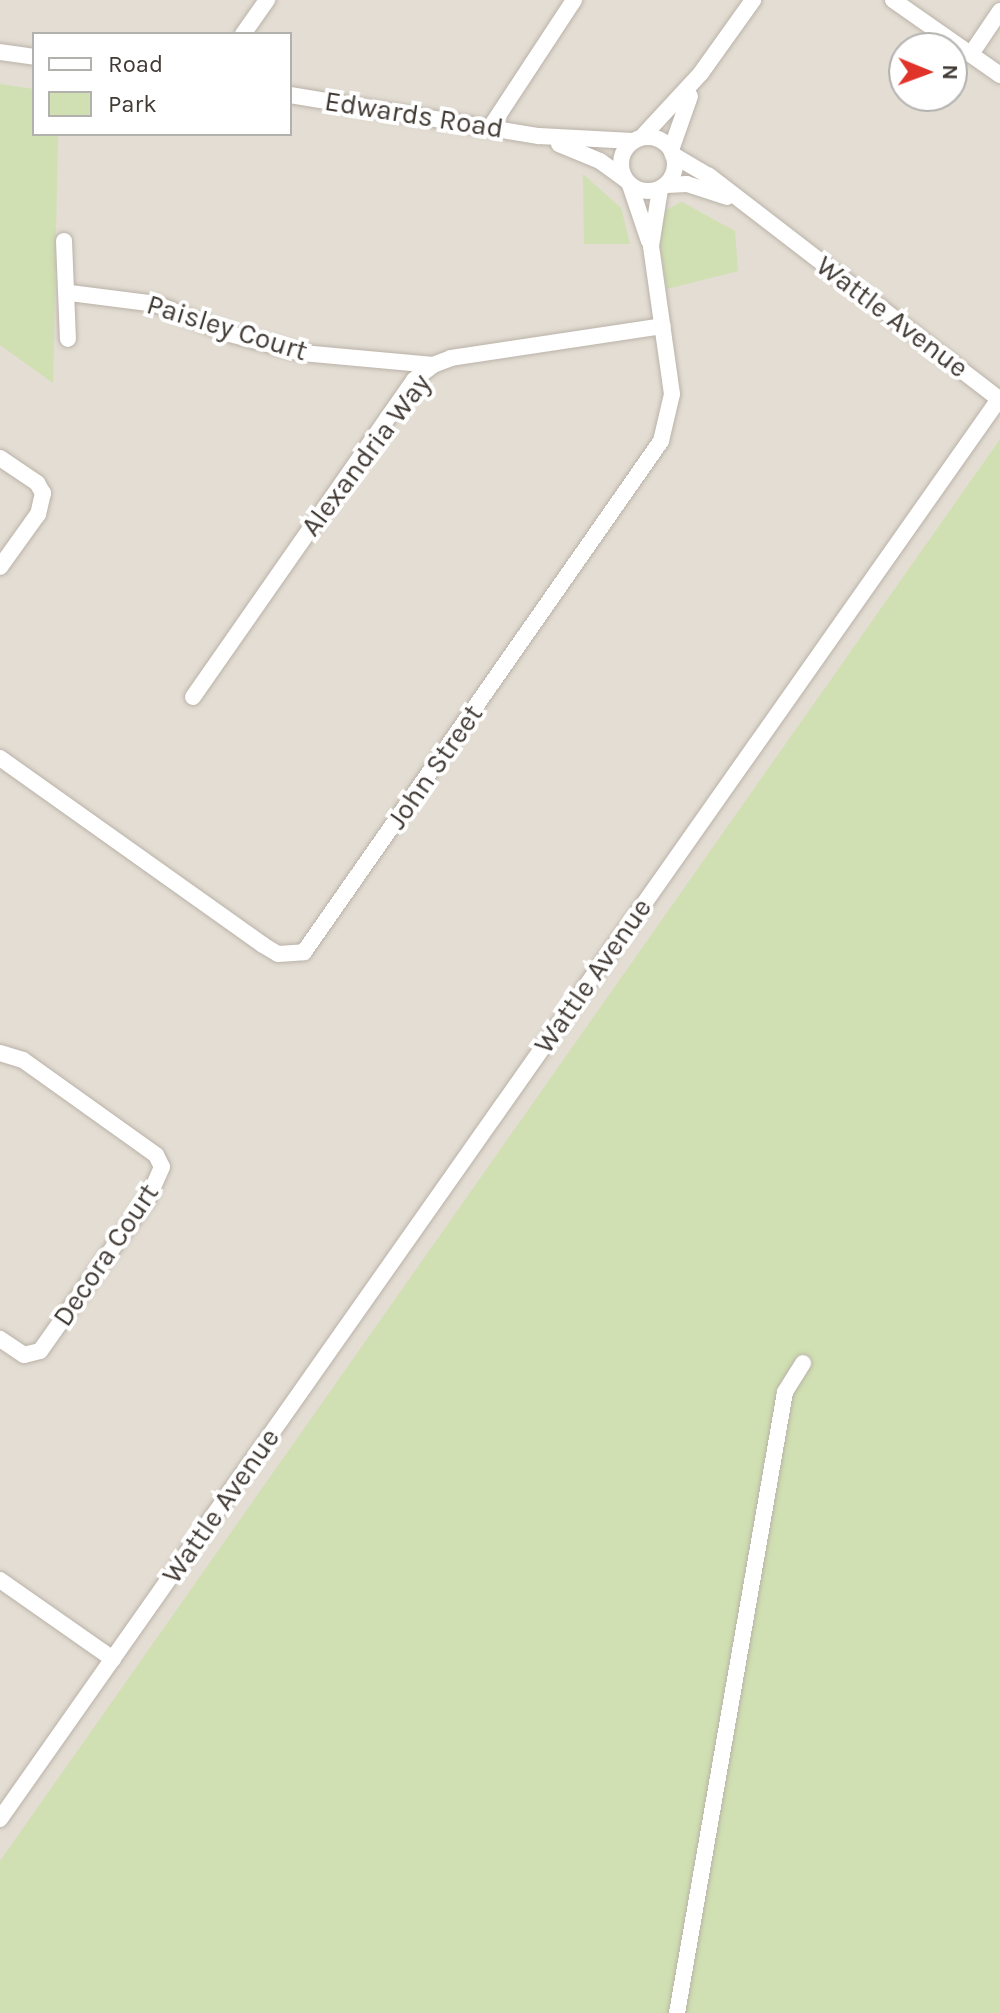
<!DOCTYPE html>
<style>
body{margin:0}
#map{position:relative;width:1000px;height:2013px;overflow:hidden;background:#f0ebe5;font-family:Karla,sans-serif}
div>[style]{position:absolute}
.residential>*{inset:0;background:#e3ddd3}
.green>*{inset:0;background:#d0e0b2}
.roads{filter:drop-shadow(0 0 2px #bab2a8) drop-shadow(0 0 2px #bab2a8)}
.street>*{height:16px;margin:-8px;padding:0 8px;transform-origin:8px;border-radius:8px;background:#fff}
.street>.ring{margin:-8px;padding:0;box-sizing:content-box;background:none;border:16px solid #fff;border-radius:50%}
span{translate:-50% -50%;white-space:nowrap;text-align:center;line-height:1.15;-webkit-text-stroke:8px #fff;paint-order:stroke}
.street-label{font-size:28px;color:#423b35}
.legend{position:absolute;left:32px;top:32px;width:260px;height:104px;box-sizing:border-box;background:#fff;border:2px solid #b3b1ae;margin:0;padding:10px 14px;list-style:none;font-size:24px;color:#423b35}
.legend li{display:flex;align-items:center;gap:16px;height:40px}
.legend b{width:40px;border:2px solid #b3b1ae}
.north{position:absolute;left:888px;top:32px;width:80px;height:80px;box-sizing:border-box;background:#fff;border:2px solid #b3b1ae;border-radius:50%;rotate:91deg;font-size:22px;font-weight:700;line-height:32px;text-align:center;color:#423b35}
.north::after{content:'';display:block;margin:auto;width:28px;height:36px;background:#e0342b;clip-path:polygon(50% 0,100% 100%,50% 72%,0 100%)}
</style>
<div id="map">
<div class="residential">
<div style="clip-path:polygon(evenodd,0 0,1000px 0,1000px 439px,0 1865px,0 0,34px 34px,290px 34px,290px 134px,34px 134px,34px 34px,0 0,904px 48px,952px 48px,952px 96px,904px 96px,904px 48px)"></div>
</div>
<div class="green">
<div style="clip-path:polygon(0 84px,34px 89px,34px 134px,58px 134px,53px 383px,0 345px)"></div>
<div style="clip-path:polygon(583px 174px,621px 208px,630px 244px,584px 244px)"></div>
<div style="clip-path:polygon(682px 202px,735px 231px,738px 271px,667px 289px,658px 233px,662px 212px)"></div>
<div style="clip-path:polygon(1000px 439px,1000px 2013px,0 2013px,0 1861px)"></div>
</div>
<div class="roads">
<div class="street">
<div style="left:893px;top:0;width:131px;rotate:35deg"></div>
<div style="left:243px;top:34px;width:42px;rotate:-54.8deg"></div>
<div style="left:0;top:52px;width:34px;rotate:8deg"></div>
<div style="left:971px;top:54px;width:52px;rotate:-56deg"></div>
<div style="left:290px;top:95px;width:252px;rotate:9.4deg"></div>
<div style="left:539px;top:136px;width:94px;rotate:3deg"></div>
<div style="left:490px;top:128px;width:153px;rotate:-56.7deg"></div>
<div class="ring" style="left:621px;top:137px;width:38px;height:38px"></div>
<div style="left:642px;top:137px;width:87px;rotate:-47.3deg"></div>
<div style="left:701px;top:73px;width:90px;rotate:-54.5deg"></div>
<div style="left:559px;top:144px;width:44px;rotate:22.5deg"></div>
<div style="left:600px;top:161px;width:31px;rotate:36deg"></div>
<div style="left:671px;top:150px;width:57px;rotate:-70.6deg"></div>
<div style="left:630px;top:185px;width:59px;rotate:71.3deg"></div>
<div style="left:666px;top:185px;width:21px;rotate:-3deg"></div>
<div style="left:687px;top:184px;width:42px;rotate:18deg"></div>
<div style="left:64px;top:241px;width:98px;rotate:87.7deg"></div>
<div style="left:70px;top:293px;width:87px;rotate:7.3deg"></div>
<div style="left:156px;top:304px;width:80px;rotate:22.1deg"></div>
<div style="left:230px;top:334px;width:74px;rotate:14.8deg"></div>
<div style="left:302px;top:353px;width:132px;rotate:5.2deg"></div>
<div style="left:0;top:458px;width:45px;rotate:34deg"></div>
<div style="left:37px;top:483px;width:12px;rotate:59deg"></div>
<div style="left:43px;top:493px;width:22px;rotate:103deg"></div>
<div style="left:38px;top:514px;width:65px;rotate:125.6deg"></div>
<div style="left:193px;top:697px;width:386px;rotate:-55.1deg"></div>
<div style="left:414px;top:380px;width:24px;rotate:-38deg"></div>
<div style="left:433px;top:365px;width:19px;rotate:-21deg"></div>
<div style="left:451px;top:358px;width:214px;rotate:-8.6deg"></div>
<div style="left:0;top:758px;width:323px;rotate:35.4deg"></div>
<div style="left:263px;top:945px;width:17px;rotate:31deg"></div>
<div style="left:278px;top:954px;width:26px;rotate:-4deg"></div>
<div style="left:304px;top:952px;width:623px;rotate:-55.06deg"></div>
<div style="left:661px;top:441px;width:48px;rotate:-76.8deg"></div>
<div style="left:672px;top:394px;width:149px;rotate:-98.1deg"></div>
<div style="left:651px;top:246px;width:58px;rotate:-81deg"></div>
<div style="left:0;top:1053px;width:24px;rotate:17deg"></div>
<div style="left:23px;top:1060px;width:163px;rotate:35.5deg"></div>
<div style="left:156px;top:1155px;width:13px;rotate:63deg"></div>
<div style="left:162px;top:1167px;width:34px;rotate:114deg"></div>
<div style="left:148px;top:1198px;width:187px;rotate:125.2deg"></div>
<div style="left:40px;top:1351px;width:16px;rotate:166deg"></div>
<div style="left:24px;top:1355px;width:29px;rotate:-146deg"></div>
<div style="left:0;top:1580px;width:138px;rotate:35deg"></div>
<div style="left:0;top:1819px;width:1736px;rotate:-54.87deg"></div>
<div style="left:999px;top:399px;width:366px;rotate:-142.4deg"></div>
<div style="left:709px;top:176px;width:42px;rotate:-149.7deg"></div>
<div style="left:677px;top:2013px;width:630px;rotate:-80.13deg"></div>
<div style="left:785px;top:1392px;width:34px;rotate:-58deg"></div>
</div>
</div>
<div class="street-label">
<span style="left:414px;top:115px;rotate:9deg">Edwards Road</span>
<span style="left:892px;top:317px;rotate:37deg">Wattle Avenue</span>
<span style="left:227px;top:328px;rotate:17deg">Paisley Court</span>
<span style="left:366px;top:455px;rotate:-53deg">Alexandria Way</span>
<span style="left:435px;top:767px;rotate:-55deg">John Street</span>
<span style="left:593px;top:976px;rotate:-55deg">Wattle Avenue</span>
<span style="left:106px;top:1255px;rotate:-56deg">Decora Court</span>
<span style="left:221px;top:1506px;rotate:-55deg">Wattle Avenue</span>
</div>
<ul class="legend">
<li><b style="height:10px;background:#fff"></b>Road</li>
<li><b style="height:22px;background:#d0e0b2"></b>Park</li>
</ul>
<div class="north">N</div>
</div>
